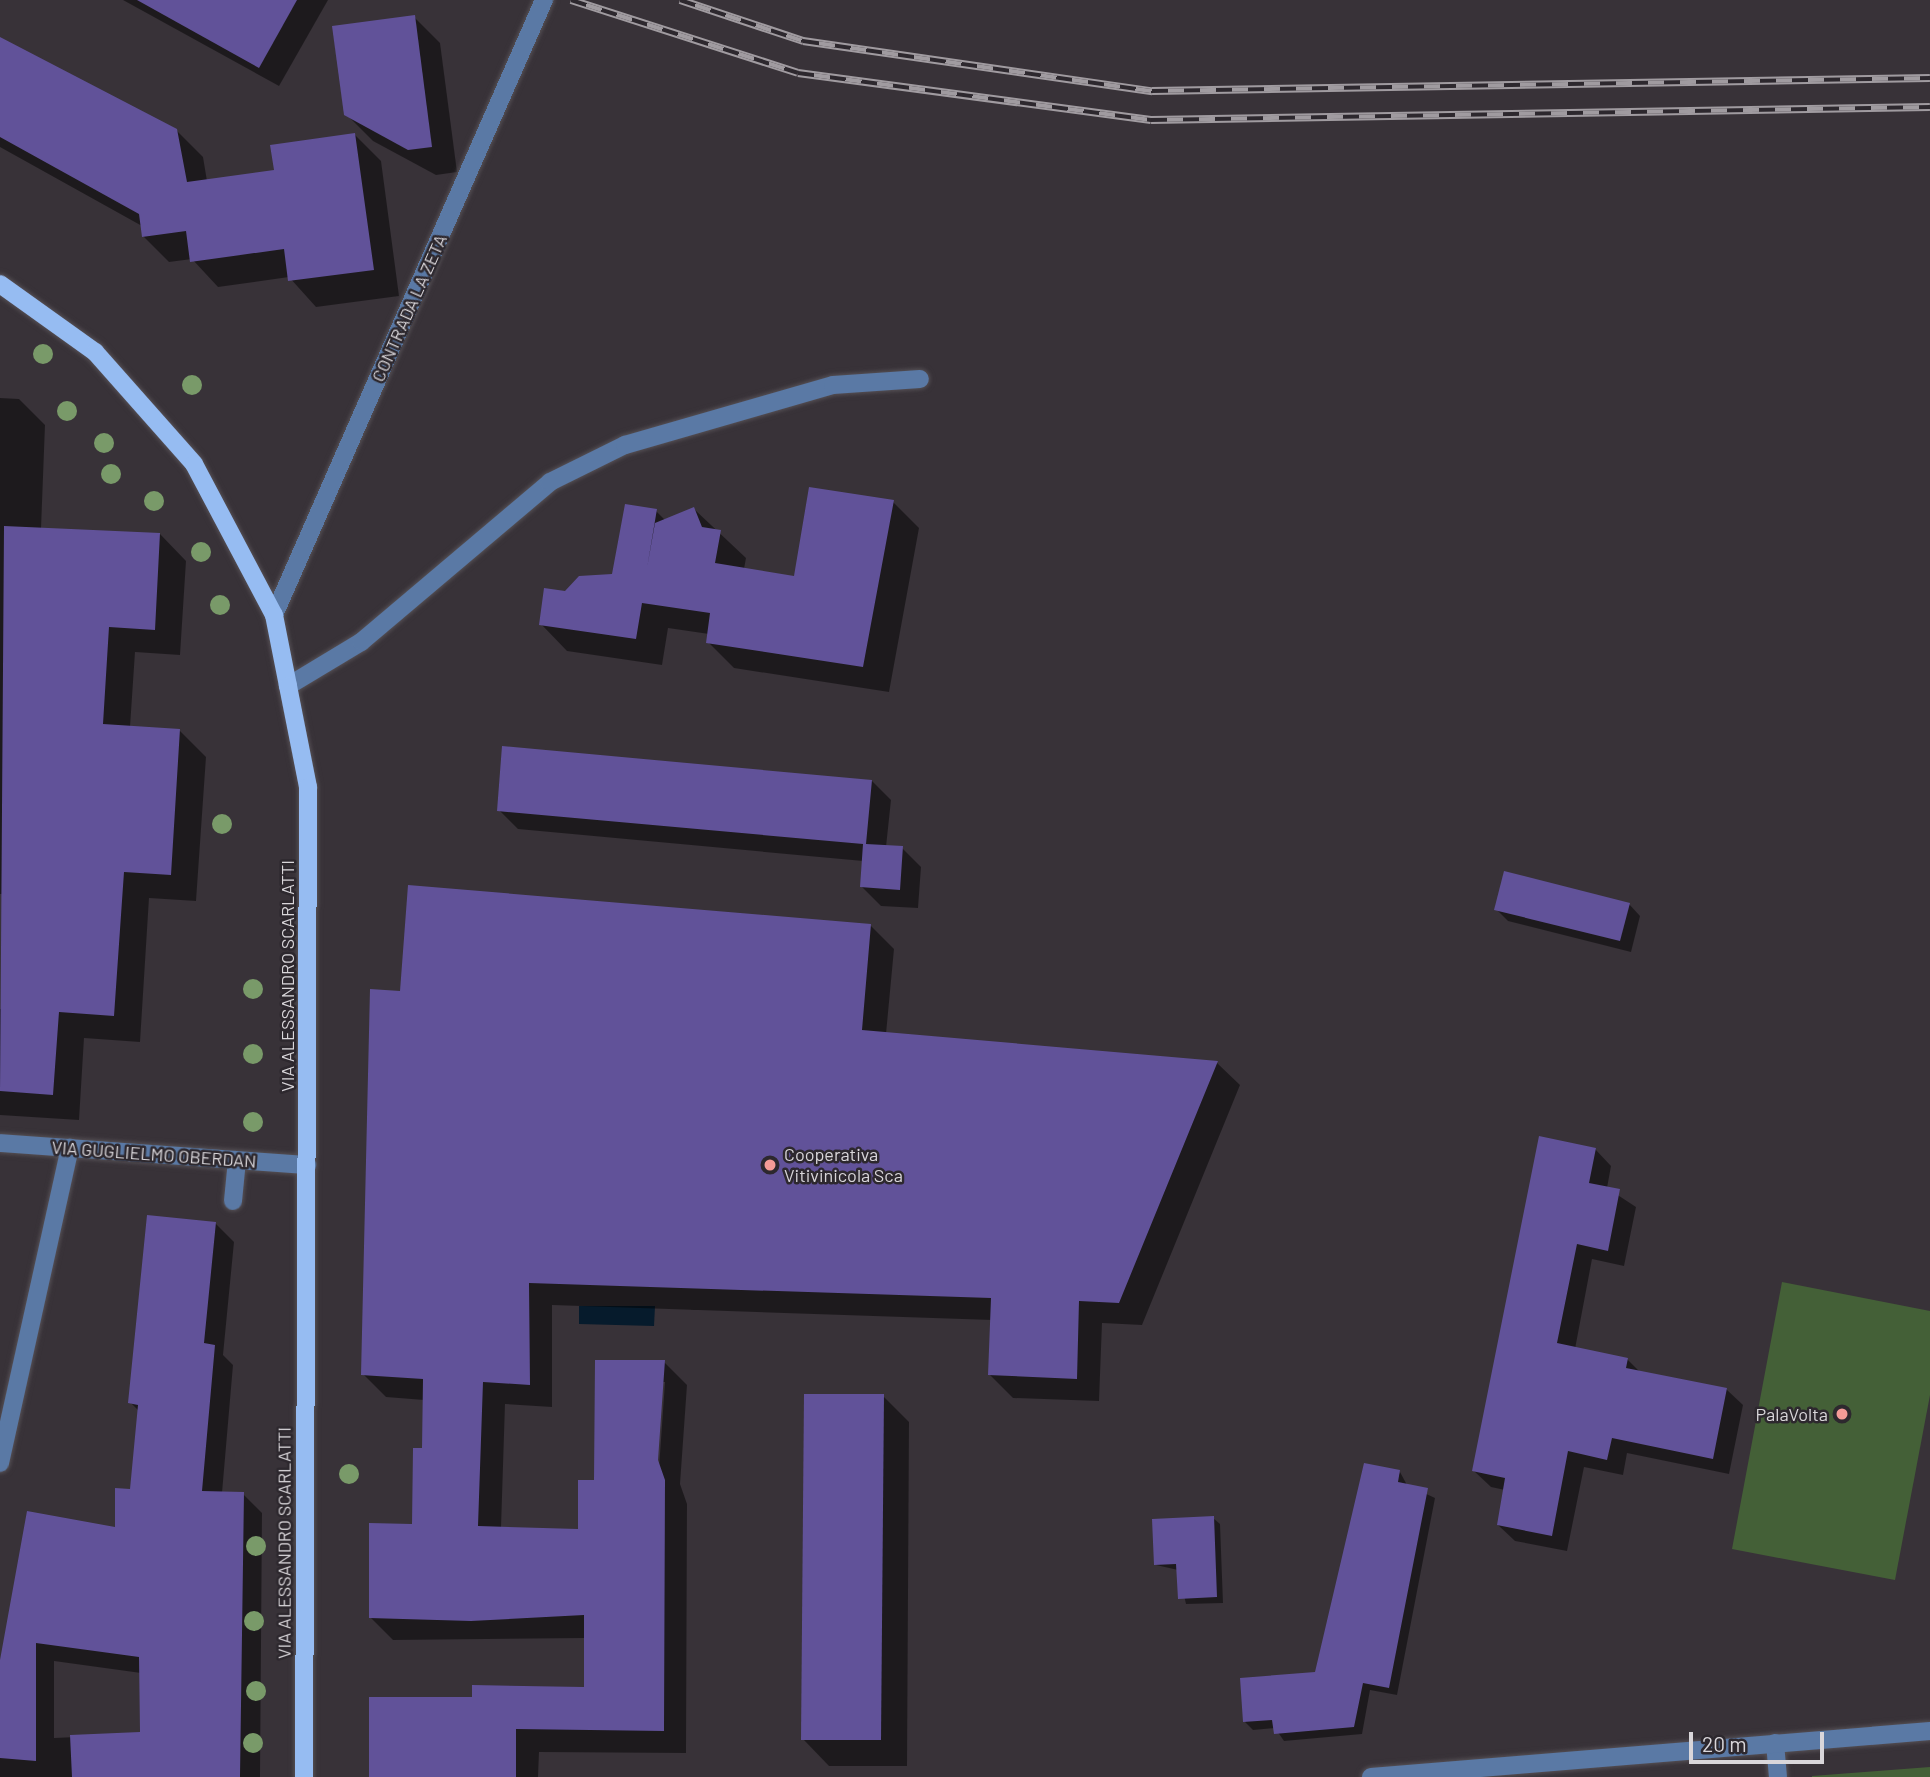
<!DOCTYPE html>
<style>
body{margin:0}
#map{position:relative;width:1930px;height:1777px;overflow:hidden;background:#383238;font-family:Barlow,sans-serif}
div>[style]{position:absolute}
.green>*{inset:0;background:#446037}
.water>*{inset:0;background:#061b2c}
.shadow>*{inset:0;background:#0007}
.building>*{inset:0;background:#615299}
.roads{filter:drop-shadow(0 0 2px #555055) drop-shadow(0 0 2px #555055)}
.minor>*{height:18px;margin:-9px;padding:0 9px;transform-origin:9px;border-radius:9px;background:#5a79a5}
.major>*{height:18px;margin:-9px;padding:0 9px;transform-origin:9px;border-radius:9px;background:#96bcf2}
.rail>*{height:8px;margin-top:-4px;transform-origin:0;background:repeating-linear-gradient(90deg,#2d282e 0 16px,#a09ba0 0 32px);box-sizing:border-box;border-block:2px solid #a09ba0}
.trees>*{width:20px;height:20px;margin:-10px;border-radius:50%;background:#799a69}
.dots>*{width:19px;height:19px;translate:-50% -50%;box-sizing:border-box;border:4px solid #2d282e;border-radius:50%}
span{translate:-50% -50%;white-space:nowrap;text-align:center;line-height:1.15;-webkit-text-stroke:5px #2d282e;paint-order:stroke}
.street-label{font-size:18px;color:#d9d6da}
.poi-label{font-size:18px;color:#d9d6da}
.left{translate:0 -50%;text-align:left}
.right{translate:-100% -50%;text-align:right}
.scale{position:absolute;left:1689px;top:1732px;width:135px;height:32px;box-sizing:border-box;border:4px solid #d9d6da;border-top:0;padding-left:9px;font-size:21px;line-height:24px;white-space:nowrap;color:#d9d6da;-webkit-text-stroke:5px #2d282e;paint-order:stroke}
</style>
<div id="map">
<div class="green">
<div style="clip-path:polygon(1782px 1282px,1930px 1311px,1930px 1395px,1895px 1580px,1732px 1549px)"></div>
<div style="clip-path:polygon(1930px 1767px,1930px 1777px,1812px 1777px,1812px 1776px)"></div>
</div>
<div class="water">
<div style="clip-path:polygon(579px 1306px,655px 1306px,654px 1326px,579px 1324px)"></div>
</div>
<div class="shadow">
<div style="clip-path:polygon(123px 0,328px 0,279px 86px)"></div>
<div style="clip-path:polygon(414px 17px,440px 43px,457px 172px,436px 175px,373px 141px,346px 114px)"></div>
<div style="clip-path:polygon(0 39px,176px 130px,203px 157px,207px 181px,276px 172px,355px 135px,381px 161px,399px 296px,316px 307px,289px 277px,218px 287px,192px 259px,169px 262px,143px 236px,142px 226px,0 147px)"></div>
<div style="clip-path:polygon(0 398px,19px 399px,45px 425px,41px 529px,160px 534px,186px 561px,180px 655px,135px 652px,130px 727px,180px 731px,206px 757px,196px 901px,149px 898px,140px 1042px,84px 1038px,79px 1120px,0 1115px,0 1009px,29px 1011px,37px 896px,0 894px)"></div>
<div style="clip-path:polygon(893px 502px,919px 528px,889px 692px,734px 668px,708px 642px,709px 634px,668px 628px,662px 665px,567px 651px,541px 624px,566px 593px,614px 576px,656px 511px,666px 521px,694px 509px,746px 558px,744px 569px,796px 578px)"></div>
<div style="clip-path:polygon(872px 781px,891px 800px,886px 847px,902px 848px,921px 867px,918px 908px,881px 906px,862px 887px,863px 861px,518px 829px,499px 810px)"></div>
<div style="clip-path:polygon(1629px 904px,1640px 916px,1631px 952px,1508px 921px,1496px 909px)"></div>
<div style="clip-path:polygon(evenodd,871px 926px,894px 949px,886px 1034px,1217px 1063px,1240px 1085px,1142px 1325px,1102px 1323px,1099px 1401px,1013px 1398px,990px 1375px,992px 1320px,552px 1305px,552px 1407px,505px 1404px,501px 1528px,580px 1531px,596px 1482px,664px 1362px,687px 1385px,680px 1484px,687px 1504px,686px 1753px,539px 1752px,538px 1777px,371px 1777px,586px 1689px,586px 1638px,393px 1640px,370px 1617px,414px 1525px,424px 1450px,424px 1400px,386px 1397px,363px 1374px,401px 993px,871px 926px,661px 1382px,665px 1382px,659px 1468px,656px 1468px,661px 1382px)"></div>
<div style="clip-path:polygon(1595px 1149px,1611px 1166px,1607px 1188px,1636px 1207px,1624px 1266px,1592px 1259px,1575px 1349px,1627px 1359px,1640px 1372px,1726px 1389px,1743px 1405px,1729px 1474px,1627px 1453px,1623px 1475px,1584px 1467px,1567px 1551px,1515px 1541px,1498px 1525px,1505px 1490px,1491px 1487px,1474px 1471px)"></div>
<div style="clip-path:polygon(evenodd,215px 1223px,234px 1242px,223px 1355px,233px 1365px,222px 1493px,243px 1494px,262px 1513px,260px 1777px,0 1777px,0 1662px,116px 1529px,131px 1490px,139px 1411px,130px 1402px,215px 1223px,54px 1661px,141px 1673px,142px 1734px,54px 1738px,54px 1661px)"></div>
<div style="clip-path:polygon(883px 1396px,909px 1422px,907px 1766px,829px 1766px,803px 1739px)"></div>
<div style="clip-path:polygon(1400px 1472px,1407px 1485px,1435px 1498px,1397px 1695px,1370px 1690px,1362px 1734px,1284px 1741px,1275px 1728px,1253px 1730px,1245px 1722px,1316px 1674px)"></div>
<div style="clip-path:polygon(1213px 1518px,1220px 1524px,1223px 1603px,1186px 1604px,1178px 1570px,1156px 1565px)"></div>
</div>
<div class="building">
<div style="clip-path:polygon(137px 0,297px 0,259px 68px)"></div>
<div style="clip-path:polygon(415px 15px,432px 147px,408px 150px,344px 115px,332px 26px)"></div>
<div style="clip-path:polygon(0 37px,177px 129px,187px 182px,274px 170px,270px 145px,355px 133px,374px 270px,288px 281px,284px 249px,190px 262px,186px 231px,142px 237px,139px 214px,0 137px)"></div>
<div style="clip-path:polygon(809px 487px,894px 500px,863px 667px,706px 643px,710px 613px,642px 603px,636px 639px,539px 625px,544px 588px,565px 591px,579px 576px,612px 574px,625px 504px,657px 509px,647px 568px,655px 523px,694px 507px,702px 527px,721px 530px,715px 563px,794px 576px)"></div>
<div style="clip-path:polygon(4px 526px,160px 533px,155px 630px,109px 627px,103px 724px,180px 729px,171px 875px,124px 872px,114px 1016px,59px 1012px,53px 1095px,0 1091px)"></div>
<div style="clip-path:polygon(502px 746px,872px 780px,866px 844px,903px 846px,900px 890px,860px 887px,863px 844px,497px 811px)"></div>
<div style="clip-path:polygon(1504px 871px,1630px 903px,1620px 941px,1494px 910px)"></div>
<div style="clip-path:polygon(408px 885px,871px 924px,862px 1030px,1218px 1061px,1119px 1303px,1079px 1301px,1077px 1379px,988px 1375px,991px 1298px,529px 1283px,530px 1385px,483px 1382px,478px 1526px,578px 1529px,578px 1480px,594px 1480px,595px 1360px,665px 1360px,658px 1460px,665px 1480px,664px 1731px,516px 1729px,516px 1777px,369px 1777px,369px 1697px,472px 1697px,472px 1685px,584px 1687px,584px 1615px,471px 1621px,369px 1618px,369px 1523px,412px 1524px,413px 1448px,422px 1448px,423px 1379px,361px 1375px,370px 989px,400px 991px)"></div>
<div style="clip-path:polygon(1539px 1136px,1596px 1148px,1589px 1183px,1620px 1189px,1608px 1251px,1577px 1244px,1557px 1343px,1628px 1358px,1626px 1368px,1727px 1388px,1713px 1459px,1612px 1438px,1607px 1460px,1568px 1451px,1552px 1536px,1497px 1525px,1505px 1478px,1472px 1471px)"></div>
<div style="clip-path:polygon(147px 1215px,216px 1222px,204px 1343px,215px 1345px,202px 1491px,244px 1492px,240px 1777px,72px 1777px,70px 1735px,140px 1732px,139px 1657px,36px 1643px,36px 1761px,0 1758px,0 1660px,27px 1511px,115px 1527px,115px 1488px,130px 1489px,138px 1405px,128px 1403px)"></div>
<div style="clip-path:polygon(804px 1394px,884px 1394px,881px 1740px,801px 1740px)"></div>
<div style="clip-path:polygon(1364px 1463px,1400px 1470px,1398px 1482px,1428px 1488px,1389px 1688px,1363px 1683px,1354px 1727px,1274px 1734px,1272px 1720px,1243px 1722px,1240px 1678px,1315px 1672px)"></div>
<div style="clip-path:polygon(1214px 1516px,1217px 1597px,1178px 1599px,1176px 1564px,1154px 1565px,1152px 1519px)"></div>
</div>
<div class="roads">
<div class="minor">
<div style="left:274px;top:615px;width:672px;rotate:-66.3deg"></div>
<div style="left:288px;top:686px;width:85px;rotate:-31.1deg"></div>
<div style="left:361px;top:642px;width:248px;rotate:-40.2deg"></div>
<div style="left:550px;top:482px;width:84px;rotate:-26.3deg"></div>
<div style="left:625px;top:445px;width:216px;rotate:-16.1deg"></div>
<div style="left:833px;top:385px;width:87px;rotate:-3.9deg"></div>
<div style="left:0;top:1143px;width:308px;rotate:4.1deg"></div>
<div style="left:233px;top:1201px;width:41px;rotate:-84.4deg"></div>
<div style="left:0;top:1463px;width:323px;rotate:-77.5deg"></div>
<div style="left:1775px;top:1743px;width:34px;rotate:85deg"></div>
<div style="left:1371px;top:1777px;width:561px;rotate:-4.7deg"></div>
</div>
<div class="major">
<div style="left:0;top:284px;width:117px;rotate:35.6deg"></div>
<div style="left:95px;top:352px;width:149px;rotate:48.5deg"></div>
<div style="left:194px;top:464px;width:171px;rotate:62.1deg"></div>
<div style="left:274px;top:615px;width:72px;rotate:78.8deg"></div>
<div style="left:288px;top:686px;width:103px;rotate:78.8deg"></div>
<div style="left:308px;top:787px;width:990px;rotate:90.23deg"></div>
</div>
</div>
<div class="rail">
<div style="left:571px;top:0;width:238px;rotate:17.8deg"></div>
<div style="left:798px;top:73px;width:356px;rotate:7.6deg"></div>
<div style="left:1151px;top:120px;width:779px;rotate:-0.96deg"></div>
<div style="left:680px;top:0;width:130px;rotate:18.4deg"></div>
<div style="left:803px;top:41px;width:353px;rotate:8.2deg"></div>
<div style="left:1152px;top:91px;width:778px;rotate:-0.96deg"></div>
</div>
<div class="trees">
<div style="left:43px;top:354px"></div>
<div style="left:192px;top:385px"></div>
<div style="left:67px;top:411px"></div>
<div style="left:104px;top:443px"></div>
<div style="left:111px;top:474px"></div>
<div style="left:154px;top:501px"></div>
<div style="left:201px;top:552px"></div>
<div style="left:220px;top:605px"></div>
<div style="left:222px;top:824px"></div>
<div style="left:253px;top:989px"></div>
<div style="left:253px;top:1054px"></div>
<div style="left:253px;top:1122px"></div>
<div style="left:349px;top:1474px"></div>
<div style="left:256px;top:1546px"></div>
<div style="left:254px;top:1621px"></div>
<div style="left:256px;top:1691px"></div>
<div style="left:253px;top:1743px"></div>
</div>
<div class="dots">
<div style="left:770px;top:1165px;background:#f59b97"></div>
<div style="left:1842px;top:1414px;background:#f59b97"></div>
</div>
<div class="street-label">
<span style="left:409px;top:308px;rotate:-66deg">CONTRADA LA ZETA</span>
<span style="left:287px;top:976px;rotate:-90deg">VIA ALESSANDRO SCARLATTI</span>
<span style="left:154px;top:1154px;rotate:4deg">VIA GUGLIELMO OBERDAN</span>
<span style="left:284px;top:1543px;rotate:-90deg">VIA ALESSANDRO SCARLATTI</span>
</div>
<div class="poi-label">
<span class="left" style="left:784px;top:1165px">Cooperativa<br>Vitivinicola Sca</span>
<span class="right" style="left:1828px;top:1414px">PalaVolta</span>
</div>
<div class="scale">20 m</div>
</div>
